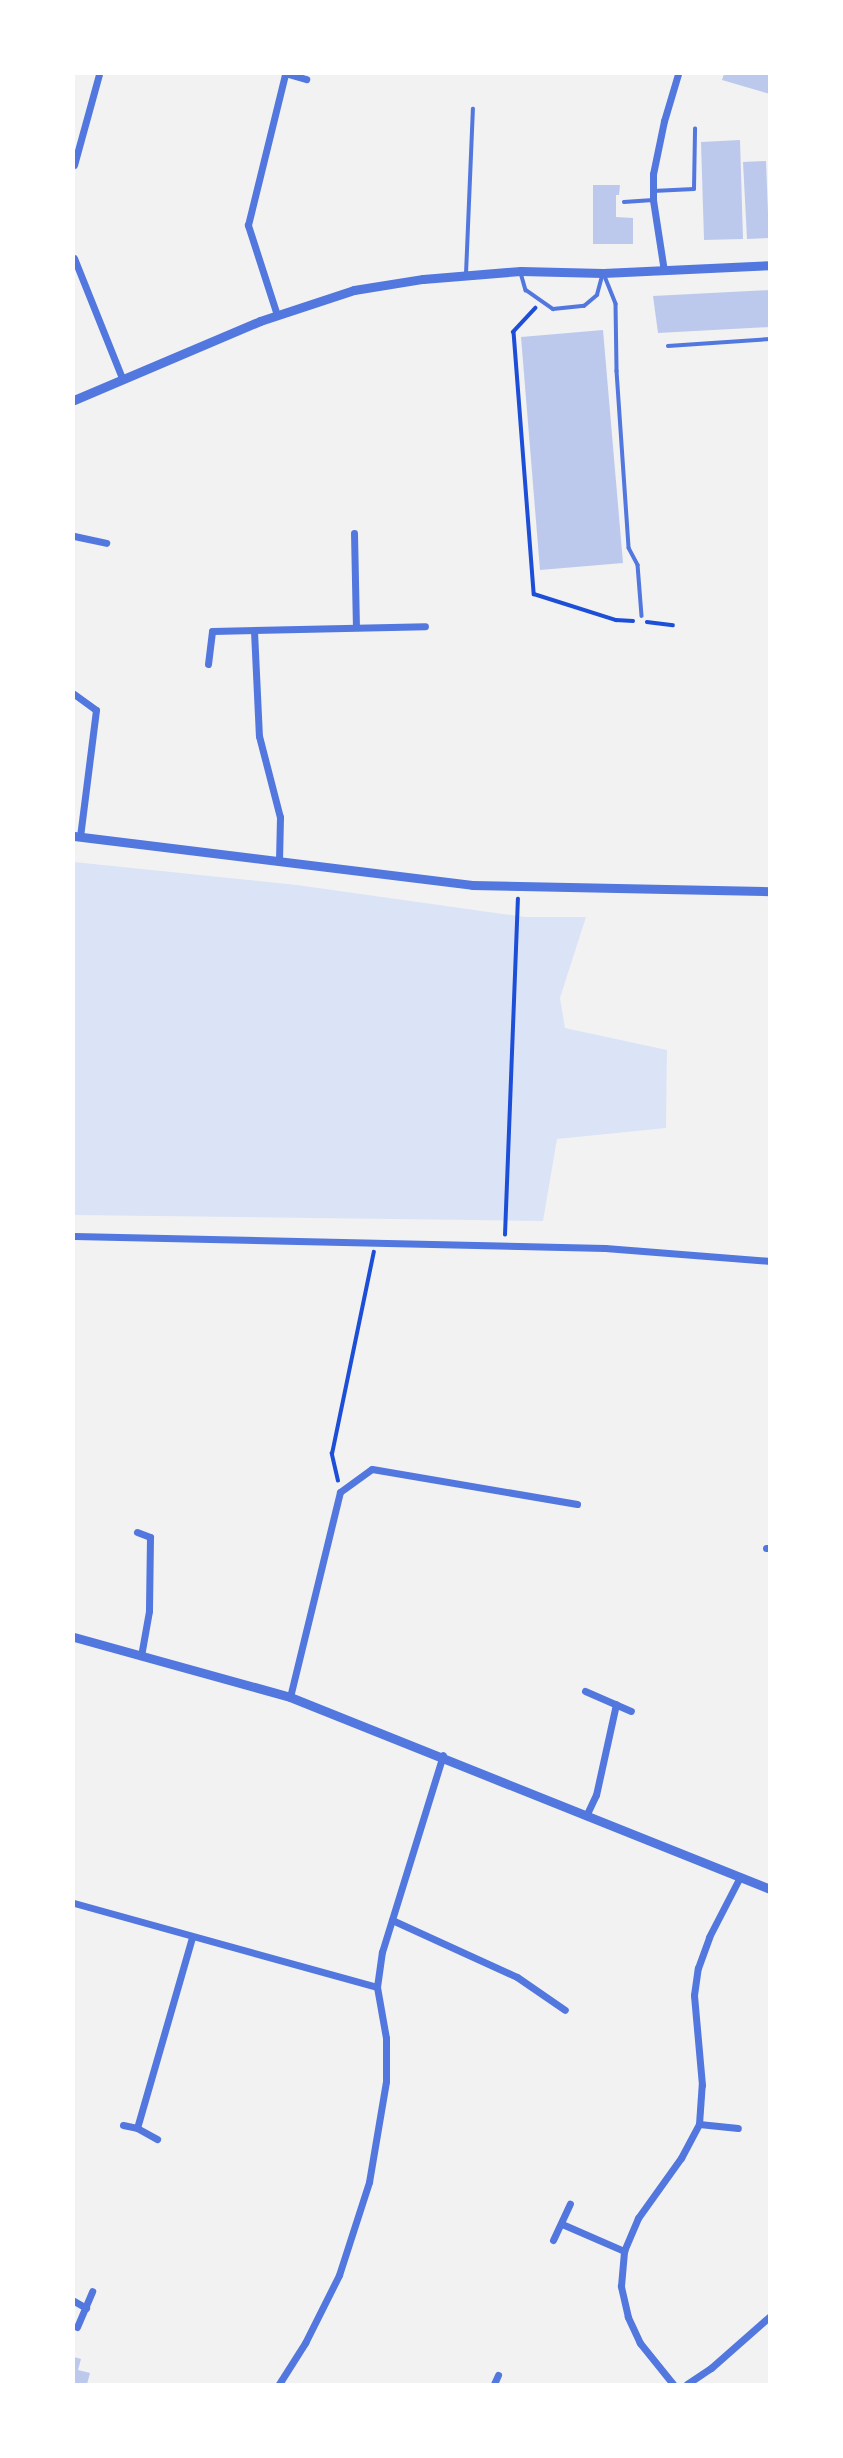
<!DOCTYPE html>
<style>
body{margin:0}
#map{position:relative;width:843px;height:2458px;overflow:hidden;background:#f2f2f2;font-family:"Public Sans",sans-serif}
div>[style]{position:absolute}
.green>*{inset:0;background:#dbe4f7}
.building>*{inset:0;background:#bdc9ec}
.path>*{height:3.5px;margin:-1.75px;padding:0 1.75px;transform-origin:1.75px;border-radius:1.75px;background:#1d4ed8}
.service>*{height:3.5px;margin:-1.75px;padding:0 1.75px;transform-origin:1.75px;border-radius:1.75px;background:#5277de}
.minor>*{height:7px;margin:-3.5px;padding:0 3.5px;transform-origin:3.5px;border-radius:3.5px;background:#5277de}
.tertiary>*{height:9px;margin:-4.5px;padding:0 4.5px;transform-origin:4.5px;border-radius:4.5px;background:#5277de}
span{translate:-50% -50%;white-space:nowrap;text-align:center;line-height:1.15;-webkit-text-stroke:7px #fff;paint-order:stroke}
.frame{position:absolute;inset:0;border:75px solid #fff;pointer-events:none}
</style>
<div id="map">
<div class="green">
<div style="clip-path:polygon(74px 862px,297px 885px,525px 917px,586px 917px,560px 998px,565px 1028px,667px 1050px,666px 1128px,557px 1139px,543px 1221px,74px 1215px)"></div>
</div>
<div class="building">
<div style="clip-path:polygon(724px 74px,770px 74px,770px 94px,722px 80px)"></div>
<div style="clip-path:polygon(740px 140px,743px 239px,704px 240px,701px 142px)"></div>
<div style="clip-path:polygon(766px 161px,769px 238px,747px 239px,743px 162px)"></div>
<div style="clip-path:polygon(593px 185px,620px 185px,619px 195px,616px 195px,616px 217px,633px 218px,633px 244px,593px 244px)"></div>
<div style="clip-path:polygon(770px 290px,770px 327px,658px 333px,653px 296px)"></div>
<div style="clip-path:polygon(603px 330px,623px 563px,540px 570px,521px 337px)"></div>
<div style="clip-path:polygon(74px 2357px,81px 2359px,78px 2370px,90px 2373px,87px 2384px,74px 2384px)"></div>
</div>
<div class="path">
<div style="left:536px;top:308px;width:33px;rotate:133deg"></div>
<div style="left:514px;top:332px;width:263px;rotate:85.6deg"></div>
<div style="left:534px;top:594px;width:86px;rotate:17.6deg"></div>
<div style="left:616px;top:620px;width:17px;rotate:3deg"></div>
<div style="left:647px;top:622px;width:26px;rotate:7deg"></div>
<div style="left:505px;top:1235px;width:336px;rotate:-87.8deg"></div>
<div style="left:338px;top:1481px;width:28px;rotate:-103deg"></div>
<div style="left:332px;top:1454px;width:206px;rotate:-78.3deg"></div>
</div>
<div class="service">
<div style="left:653px;top:191px;width:41px;rotate:-2.8deg"></div>
<div style="left:694px;top:189px;width:60px;rotate:-89deg"></div>
<div style="left:624px;top:202px;width:29px;rotate:-4deg"></div>
<div style="left:521px;top:273px;width:18px;rotate:74deg"></div>
<div style="left:526px;top:290px;width:33px;rotate:35deg"></div>
<div style="left:553px;top:309px;width:31px;rotate:-6deg"></div>
<div style="left:584px;top:306px;width:17px;rotate:-40deg"></div>
<div style="left:597px;top:295px;width:23px;rotate:-75deg"></div>
<div style="left:466px;top:274px;width:165px;rotate:-87.6deg"></div>
<div style="left:604px;top:274px;width:32px;rotate:68deg"></div>
<div style="left:616px;top:304px;width:67px;rotate:89.1deg"></div>
<div style="left:617px;top:371px;width:177px;rotate:86.1deg"></div>
<div style="left:629px;top:548px;width:19px;rotate:62deg"></div>
<div style="left:638px;top:565px;width:51px;rotate:85.5deg"></div>
<div style="left:668px;top:346px;width:102px;rotate:-3.9deg"></div>
</div>
<div class="minor">
<div style="left:288px;top:74px;width:19px;rotate:16deg"></div>
<div style="left:74px;top:165px;width:94px;rotate:-74.6deg"></div>
<div style="left:74px;top:258px;width:129px;rotate:68.2deg"></div>
<div style="left:664px;top:271px;width:72px;rotate:-98.8deg"></div>
<div style="left:653px;top:200px;width:26px;rotate:-90deg"></div>
<div style="left:653px;top:174px;width:54px;rotate:-78.3deg"></div>
<div style="left:664px;top:121px;width:49px;rotate:-73.4deg"></div>
<div style="left:277px;top:315px;width:95px;rotate:-107.9deg"></div>
<div style="left:248px;top:225px;width:155px;rotate:-76.2deg"></div>
<div style="left:354px;top:533px;width:93px;rotate:88.8deg"></div>
<div style="left:74px;top:536px;width:33px;rotate:12deg"></div>
<div style="left:254px;top:631px;width:105px;rotate:87.3deg"></div>
<div style="left:259px;top:736px;width:84px;rotate:75.5deg"></div>
<div style="left:280px;top:817px;width:45px;rotate:91.3deg"></div>
<div style="left:208px;top:664px;width:33px;rotate:-83deg"></div>
<div style="left:212px;top:631px;width:213px;rotate:-1.3deg"></div>
<div style="left:74px;top:694px;width:27px;rotate:36deg"></div>
<div style="left:96px;top:710px;width:128px;rotate:97.2deg"></div>
<div style="left:74px;top:1236px;width:531px;rotate:1.29deg"></div>
<div style="left:605px;top:1248px;width:166px;rotate:4.5deg"></div>
<div style="left:137px;top:1532px;width:14px;rotate:21deg"></div>
<div style="left:150px;top:1537px;width:74px;rotate:90.8deg"></div>
<div style="left:149px;top:1611px;width:46px;rotate:100.1deg"></div>
<div style="left:766px;top:1548px;width:4px"></div>
<div style="left:585px;top:1691px;width:50px;rotate:23.5deg"></div>
<div style="left:290px;top:1697px;width:211px;rotate:-76.3deg"></div>
<div style="left:340px;top:1492px;width:39px;rotate:-36deg"></div>
<div style="left:372px;top:1469px;width:208px;rotate:9.7deg"></div>
<div style="left:586px;top:1816px;width:23px;rotate:-65deg"></div>
<div style="left:596px;top:1795px;width:93px;rotate:-77.6deg"></div>
<div style="left:74px;top:1903px;width:314px;rotate:15.5deg"></div>
<div style="left:392px;top:1920px;width:137px;rotate:24.5deg"></div>
<div style="left:517px;top:1977px;width:58px;rotate:34.5deg"></div>
<div style="left:699px;top:2124px;width:39px;rotate:6deg"></div>
<div style="left:123px;top:2125px;width:14px;rotate:12deg"></div>
<div style="left:137px;top:2128px;width:23px;rotate:29deg"></div>
<div style="left:137px;top:2128px;width:199px;rotate:-73.9deg"></div>
<div style="left:562px;top:2224px;width:68px;rotate:23.5deg"></div>
<div style="left:553px;top:2240px;width:40px;rotate:-65deg"></div>
<div style="left:74px;top:2301px;width:14px;rotate:30deg"></div>
<div style="left:77px;top:2327px;width:39px;rotate:-67deg"></div>
<div style="left:279px;top:2384px;width:49px;rotate:-57.6deg"></div>
<div style="left:305px;top:2343px;width:76px;rotate:-63.4deg"></div>
<div style="left:339px;top:2275px;width:98px;rotate:-72.1deg"></div>
<div style="left:369px;top:2182px;width:102px;rotate:-80.4deg"></div>
<div style="left:386px;top:2081px;width:43px;rotate:-90deg"></div>
<div style="left:386px;top:2038px;width:52px;rotate:-100deg"></div>
<div style="left:377px;top:1987px;width:35px;rotate:-82deg"></div>
<div style="left:382px;top:1952px;width:206px;rotate:-72.8deg"></div>
<div style="left:494px;top:2384px;width:10px;rotate:-66deg"></div>
<div style="left:673px;top:2384px;width:53px;rotate:-128.8deg"></div>
<div style="left:640px;top:2343px;width:29px;rotate:-115deg"></div>
<div style="left:628px;top:2317px;width:32px;rotate:-103deg"></div>
<div style="left:621px;top:2286px;width:35px;rotate:-85deg"></div>
<div style="left:624px;top:2251px;width:36px;rotate:-67deg"></div>
<div style="left:638px;top:2218px;width:74px;rotate:-54.4deg"></div>
<div style="left:681px;top:2158px;width:38px;rotate:-62deg"></div>
<div style="left:699px;top:2124px;width:39px;rotate:-86deg"></div>
<div style="left:702px;top:2085px;width:90px;rotate:-95.1deg"></div>
<div style="left:694px;top:1995px;width:27px;rotate:-82deg"></div>
<div style="left:698px;top:1968px;width:33px;rotate:-70deg"></div>
<div style="left:709px;top:1937px;width:65px;rotate:-62.7deg"></div>
<div style="left:687px;top:2384px;width:29px;rotate:-34deg"></div>
<div style="left:711px;top:2368px;width:79px;rotate:-41.4deg"></div>
</div>
<div class="tertiary">
<div style="left:74px;top:400px;width:202px;rotate:-23deg"></div>
<div style="left:260px;top:321px;width:99px;rotate:-18.3deg"></div>
<div style="left:354px;top:290px;width:70px;rotate:-9.1deg"></div>
<div style="left:423px;top:279px;width:98px;rotate:-4.7deg"></div>
<div style="left:521px;top:271px;width:82px;rotate:1.4deg"></div>
<div style="left:603px;top:273px;width:167px;rotate:-2.7deg"></div>
<div style="left:74px;top:836px;width:401px;rotate:7deg"></div>
<div style="left:472px;top:885px;width:298px;rotate:1.2deg"></div>
<div style="left:74px;top:1637px;width:224px;rotate:15.5deg"></div>
<div style="left:290px;top:1697px;width:517px;rotate:21.8deg"></div>
</div>
<div class="frame"></div>
</div>
